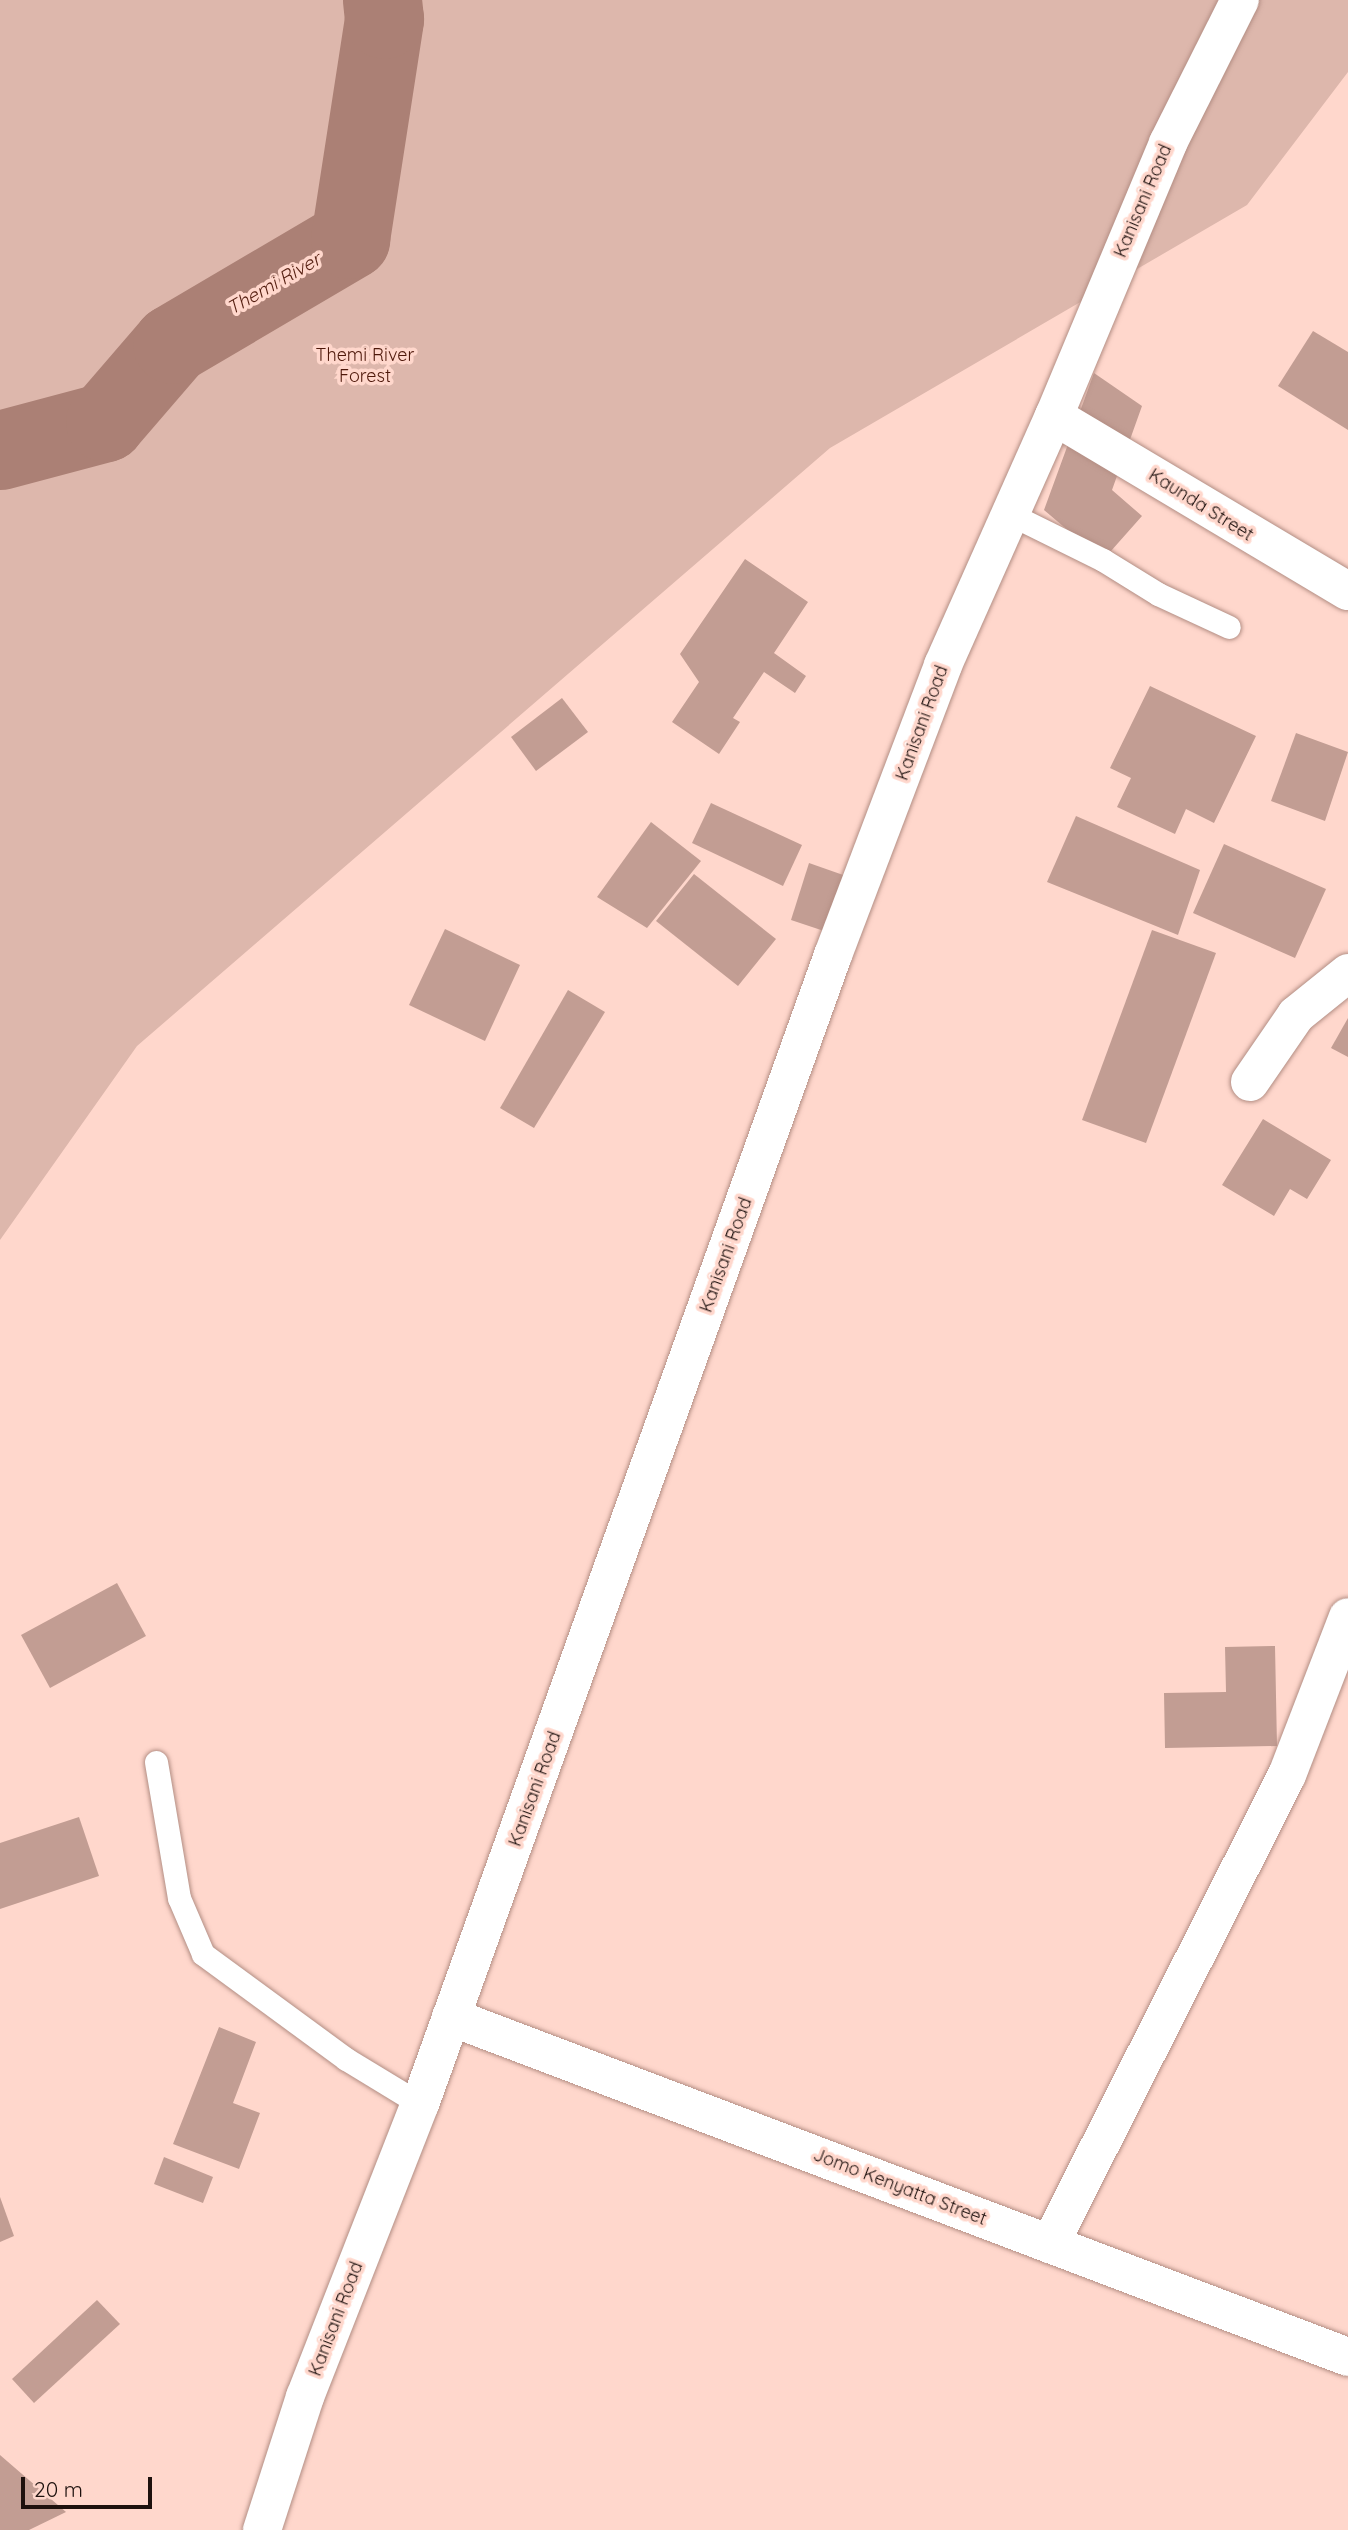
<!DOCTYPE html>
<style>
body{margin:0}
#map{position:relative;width:1348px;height:2530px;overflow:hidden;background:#ffd7cc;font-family:Quicksand,sans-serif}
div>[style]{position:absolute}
.green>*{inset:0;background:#ddb7ac}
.river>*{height:79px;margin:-39.5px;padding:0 39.5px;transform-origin:39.5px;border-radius:39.5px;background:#ab8075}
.building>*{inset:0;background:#c29d93}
.roads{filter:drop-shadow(0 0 2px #b38e84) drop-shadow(0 0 2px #b38e84)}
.service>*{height:23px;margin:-11.5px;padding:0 11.5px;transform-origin:11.5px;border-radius:11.5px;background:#fff}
.minor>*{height:38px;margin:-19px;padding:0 19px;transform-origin:19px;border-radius:19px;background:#fff}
span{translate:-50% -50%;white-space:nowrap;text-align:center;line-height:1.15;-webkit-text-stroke:7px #ffd7cc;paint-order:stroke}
.street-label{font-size:18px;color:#1e110e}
.park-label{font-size:18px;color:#4e180a}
.water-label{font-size:19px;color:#531c0e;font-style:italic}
.scale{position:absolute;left:21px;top:2477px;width:131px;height:32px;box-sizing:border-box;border:4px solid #1e110e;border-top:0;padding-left:9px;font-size:21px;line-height:24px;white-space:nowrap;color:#1e110e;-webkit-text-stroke:5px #ffd7cc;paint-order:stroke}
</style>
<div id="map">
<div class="green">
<div style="clip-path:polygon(0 0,1348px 0,1348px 72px,1247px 205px,830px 448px,137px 1046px,0 1240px)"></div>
</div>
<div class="river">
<div style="left:0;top:450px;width:109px;rotate:-14.9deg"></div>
<div style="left:105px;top:422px;width:103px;rotate:-49.3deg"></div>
<div style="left:172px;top:344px;width:207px;rotate:-30.5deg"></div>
<div style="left:350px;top:239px;width:223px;rotate:-81.2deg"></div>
<div style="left:384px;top:19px;width:19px;rotate:-96deg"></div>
</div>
<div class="building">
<div style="clip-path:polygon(1313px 331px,1348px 352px,1348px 430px,1278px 386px)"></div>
<div style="clip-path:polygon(1094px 373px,1142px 406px,1112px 490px,1142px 516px,1103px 560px,1044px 510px)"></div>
<div style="clip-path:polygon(745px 559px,808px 602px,774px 653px,806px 676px,795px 693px,764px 672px,733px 718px,740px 722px,719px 754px,672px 722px,699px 682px,680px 654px)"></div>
<div style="clip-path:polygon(1150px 686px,1256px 736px,1214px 823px,1186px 809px,1175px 834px,1117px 807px,1131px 778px,1110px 768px)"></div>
<div style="clip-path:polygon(562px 698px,588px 732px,536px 771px,511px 737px)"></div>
<div style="clip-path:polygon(1296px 733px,1348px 752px,1325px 821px,1271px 801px)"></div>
<div style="clip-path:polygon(711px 803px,802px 845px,783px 886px,692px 843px)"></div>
<div style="clip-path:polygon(1076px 816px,1200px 870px,1178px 935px,1047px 882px)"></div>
<div style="clip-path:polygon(651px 822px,701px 861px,647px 928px,597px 897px)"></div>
<div style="clip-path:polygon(1224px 844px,1326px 889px,1295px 958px,1193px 913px)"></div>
<div style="clip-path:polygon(809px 863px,846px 876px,827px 932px,791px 920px)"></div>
<div style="clip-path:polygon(694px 874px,776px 939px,738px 986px,656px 921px)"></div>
<div style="clip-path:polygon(445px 929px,520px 965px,485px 1041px,409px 1005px)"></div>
<div style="clip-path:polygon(1152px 930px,1216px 953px,1146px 1143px,1082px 1120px)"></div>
<div style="clip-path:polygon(568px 990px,605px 1012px,534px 1128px,500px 1108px)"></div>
<div style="clip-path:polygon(1348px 1018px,1348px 1057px,1331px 1048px)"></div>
<div style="clip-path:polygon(1263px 1119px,1331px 1160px,1307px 1199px,1290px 1189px,1274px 1216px,1222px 1185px)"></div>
<div style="clip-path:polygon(117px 1583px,146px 1636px,50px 1688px,21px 1635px)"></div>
<div style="clip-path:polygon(1275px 1646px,1277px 1746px,1165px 1748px,1164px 1693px,1226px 1692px,1225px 1647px)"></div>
<div style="clip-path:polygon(79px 1817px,99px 1876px,0 1909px,0 1843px)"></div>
<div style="clip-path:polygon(219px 2027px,256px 2042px,233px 2103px,260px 2113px,239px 2169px,173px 2144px)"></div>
<div style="clip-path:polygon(164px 2157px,213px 2177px,203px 2203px,154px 2184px)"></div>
<div style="clip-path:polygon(0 2197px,14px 2236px,0 2242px)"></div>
<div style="clip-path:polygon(97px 2300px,120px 2324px,34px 2403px,12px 2379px)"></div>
<div style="clip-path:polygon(0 2455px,66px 2512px,29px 2530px,0 2530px)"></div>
</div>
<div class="roads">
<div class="service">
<div style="left:1008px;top:513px;width:106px;rotate:26.3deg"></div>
<div style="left:1103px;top:560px;width:65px;rotate:31.7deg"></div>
<div style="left:1158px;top:594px;width:78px;rotate:24.9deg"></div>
<div style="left:156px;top:1762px;width:138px;rotate:80.4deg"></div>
<div style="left:179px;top:1898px;width:61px;rotate:66.8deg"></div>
<div style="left:203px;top:1954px;width:177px;rotate:36.3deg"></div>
<div style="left:346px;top:2059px;width:87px;rotate:31.3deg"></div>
</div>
<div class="minor">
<div style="left:1054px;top:416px;width:342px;rotate:30.8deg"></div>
<div style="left:1250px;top:1082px;width:81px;rotate:-55.5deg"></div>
<div style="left:1296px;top:1015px;width:67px;rotate:-38.9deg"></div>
<div style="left:451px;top:2017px;width:959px;rotate:20.76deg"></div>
<div style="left:1050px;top:2244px;width:525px;rotate:-63.19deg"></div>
<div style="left:1287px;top:1775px;width:169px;rotate:-68.9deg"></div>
<div style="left:262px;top:2530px;width:140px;rotate:-72.1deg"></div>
<div style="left:305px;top:2397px;width:315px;rotate:-68.6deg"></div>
<div style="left:420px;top:2104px;width:1221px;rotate:-70.23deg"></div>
<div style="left:833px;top:955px;width:310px;rotate:-69.2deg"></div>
<div style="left:943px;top:665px;width:273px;rotate:-66deg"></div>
<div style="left:1054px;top:416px;width:296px;rotate:-67.3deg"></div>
<div style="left:1168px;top:143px;width:160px;rotate:-63.3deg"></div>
</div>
</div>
<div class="street-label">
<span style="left:1143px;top:201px;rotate:-67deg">Kanisani Road</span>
<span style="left:1201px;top:505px;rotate:32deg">Kaunda Street</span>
<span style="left:922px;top:723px;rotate:-70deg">Kanisani Road</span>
<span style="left:726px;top:1255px;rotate:-70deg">Kanisani Road</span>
<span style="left:535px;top:1789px;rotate:-70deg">Kanisani Road</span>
<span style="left:900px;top:2187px;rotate:21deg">Jomo Kenyatta Street</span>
<span style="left:336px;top:2319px;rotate:-69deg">Kanisani Road</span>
</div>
<div class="park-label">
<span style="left:365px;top:366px">Themi River<br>Forest</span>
</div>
<div class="water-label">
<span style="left:274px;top:284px;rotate:-30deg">Themi River</span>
</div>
<div class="scale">20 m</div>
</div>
